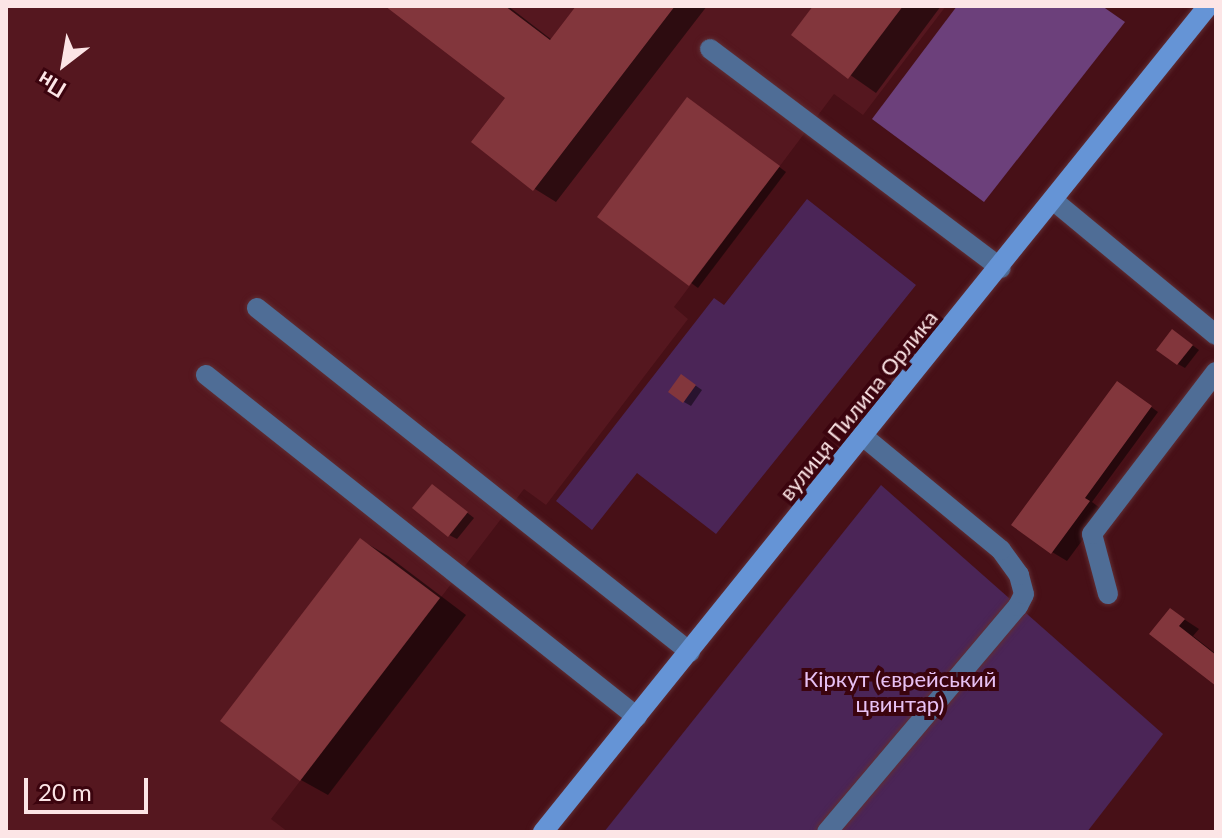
<!DOCTYPE html>
<meta charset="utf-8">
<style>
body{margin:0}
#map{position:relative;width:1222px;height:838px;overflow:hidden;background:#471017;font-family:Lato,sans-serif}
div>[style]{position:absolute}
.built>*{inset:0;background:#55171f}
.green>*{inset:0;background:#4b2557}
.forest>*{inset:0;background:#6c407b}
.shadow>*{inset:0;background:#0007}
.building>*{inset:0;background:#82363c}
.roads{filter:drop-shadow(0 0 2px #602e34) drop-shadow(0 0 2px #602e34)}
.service>*{height:20px;margin:-10px;padding:0 10px;transform-origin:10px;border-radius:10px;background:#4f6d96}
.secondary>*{height:20px;margin:-10px;padding:0 10px;transform-origin:10px;border-radius:10px;background:#6594d6}
span{translate:-50% -50%;white-space:nowrap;text-align:center;line-height:1.15;-webkit-text-stroke:8px #3b040e;paint-order:stroke}
.street-label{font-size:22px;color:#fce5e6}
.park-label{font-size:22px;color:#e7c1f4}
.frame{position:absolute;inset:0;border:8px solid #fce5e6;pointer-events:none}
.north{position:absolute;left:24px;top:24px;width:80px;height:80px;-webkit-text-stroke:6px #3b040e;paint-order:stroke;rotate:211deg;font-size:22px;font-weight:700;line-height:32px;text-align:center;color:#fce5e6}
.north::after{content:'';display:block;margin:auto;width:28px;height:36px;background:#fce5e6;clip-path:polygon(50% 0,100% 100%,50% 72%,0 100%)}
.scale{position:absolute;left:24px;top:778px;width:124px;height:36px;box-sizing:border-box;border:4px solid #fce5e6;border-top:0;padding-left:10px;font-size:24px;line-height:28px;white-space:nowrap;color:#fce5e6;-webkit-text-stroke:6px #3b040e;paint-order:stroke}
</style>
<div id="map">
<div class="built">
<div style="clip-path:polygon(6px 6px,946px 6px,863px 115px,834px 94px,674px 307px,688px 319px,546px 505px,524px 489px,271px 819px,288px 832px,6px 832px)"></div>
</div>
<div class="green">
<div style="clip-path:polygon(807px 199px,916px 285px,716px 534px,637px 473px,592px 530px,556px 501px,714px 298px,724px 305px)"></div>
<div style="clip-path:polygon(881px 485px,1163px 734px,1087px 832px,604px 832px)"></div>
</div>
<div class="forest">
<div style="clip-path:polygon(957px 6px,1102px 6px,1125px 22px,984px 202px,872px 119px)"></div>
</div>
<div class="shadow">
<div style="clip-path:polygon(388px 6px,508px 6px,552px 40px,578px 6px,707px 6px,556px 202px,535px 189px,508px 98px)"></div>
<div style="clip-path:polygon(815px 6px,941px 6px,876px 93px,793px 35px)"></div>
<div style="clip-path:polygon(695px 104px,786px 172px,698px 288px,600px 216px)"></div>
<div style="clip-path:polygon(1180px 336px,1199px 350px,1185px 368px,1178px 364px)"></div>
<div style="clip-path:polygon(689px 381px,702px 390px,691px 406px,684px 402px)"></div>
<div style="clip-path:polygon(1125px 388px,1158px 412px,1092px 502px,1104px 511px,1067px 561px,1052px 552px)"></div>
<div style="clip-path:polygon(440px 491px,474px 518px,457px 539px,449px 535px)"></div>
<div style="clip-path:polygon(361px 540px,388px 556px,466px 615px,328px 795px,301px 780px,223px 720px)"></div>
<div style="clip-path:polygon(1170px 610px,1199px 629px,1193px 636px,1216px 654px,1216px 684px,1152px 634px)"></div>
</div>
<div class="building">
<div style="clip-path:polygon(385px 6px,505px 6px,550px 40px,576px 6px,675px 6px,533px 191px,471px 142px,505px 98px)"></div>
<div style="clip-path:polygon(813px 6px,903px 6px,848px 79px,791px 35px)"></div>
<div style="clip-path:polygon(687px 97px,780px 166px,689px 286px,597px 217px)"></div>
<div style="clip-path:polygon(1172px 329px,1193px 345px,1177px 365px,1156px 350px)"></div>
<div style="clip-path:polygon(681px 374px,696px 385px,683px 403px,668px 392px)"></div>
<div style="clip-path:polygon(1117px 381px,1152px 406px,1085px 498px,1090px 501px,1051px 554px,1011px 525px)"></div>
<div style="clip-path:polygon(432px 484px,468px 512px,448px 537px,412px 508px)"></div>
<div style="clip-path:polygon(360px 538px,440px 598px,300px 781px,220px 721px)"></div>
<div style="clip-path:polygon(1170px 608px,1185px 619px,1179px 626px,1216px 655px,1216px 686px,1149px 634px)"></div>
</div>
<div class="roads">
<div class="service">
<div style="left:710px;top:49px;width:364px;rotate:37deg"></div>
<div style="left:1054px;top:201px;width:210px;rotate:39.6deg"></div>
<div style="left:257px;top:308px;width:553px;rotate:38.47deg"></div>
<div style="left:206px;top:375px;width:550px;rotate:38.43deg"></div>
<div style="left:1108px;top:594px;width:62px;rotate:-104.9deg"></div>
<div style="left:1092px;top:534px;width:204px;rotate:-52.6deg"></div>
<div style="left:827px;top:832px;width:296px;rotate:-49.8deg"></div>
<div style="left:1018px;top:606px;width:13px;rotate:-63deg"></div>
<div style="left:1024px;top:594px;width:20px;rotate:-105deg"></div>
<div style="left:1019px;top:575px;width:31px;rotate:-126deg"></div>
<div style="left:1001px;top:550px;width:178px;rotate:-140.5deg"></div>
</div>
<div class="secondary">
<div style="left:543px;top:832px;width:1060px;rotate:-51.16deg"></div>
</div>
</div>
<div class="street-label">
<span style="left:858px;top:405px;rotate:-51deg">вулиця Пилипа Орлика</span>
</div>
<div class="park-label">
<span style="left:900px;top:691px">Кіркут (єврейський<br>цвинтар)</span>
</div>
<div class="frame"></div>
<div class="north">Пн</div>
<div class="scale">20 m</div>
</div>
